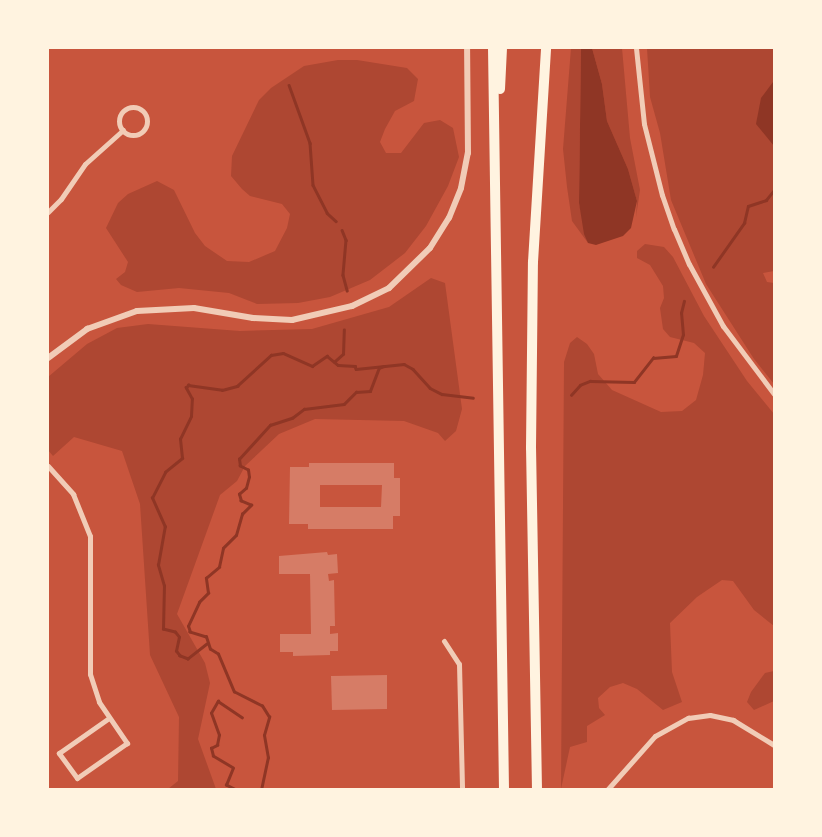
<!DOCTYPE html>
<style>
body{margin:0}
#map{position:relative;width:822px;height:837px;overflow:hidden;background:#c8553d;font-family:"Roboto Serif",serif}
div>[style]{position:absolute}
.green>*{inset:0;background:#ae4732}
.water>*{inset:0;background:#8f3625}
.stream>*{height:2.5px;margin:-1.25px;padding:0 1.25px;transform-origin:1.25px;border-radius:1.25px;background:#8f3625}
.building>*{inset:0;background:#d67c66}
.minor>*{height:5px;margin:-2.5px;padding:0 2.5px;transform-origin:2.5px;border-radius:2.5px;background:#f1ccb7}
.minor>.ring{margin:-2.5px;padding:0;box-sizing:content-box;background:none;border:5px solid #f1ccb7;border-radius:50%}
.tertiary>*{height:6px;margin:-3px;padding:0 3px;transform-origin:3px;border-radius:3px;background:#f1ccb7}
.motorway>*{height:10px;margin:-5px;padding:0 5px;transform-origin:5px;border-radius:5px;background:#fff3e0}
span{translate:-50% -50%;white-space:nowrap;text-align:center;line-height:1.15;-webkit-text-stroke:4px #fff3e0;paint-order:stroke}
.frame{position:absolute;inset:0;border:49px solid #fff3e0;pointer-events:none}
</style>
<div id="map">
<div class="green">
<div style="clip-path:polygon(571px 48px,581px 48px,579px 203px,588px 243px,572px 221px,567px 187px,563px 149px)"></div>
<div style="clip-path:polygon(592px 48px,622px 48px,630px 138px,640px 190px,636px 217px,637px 201px,628px 169px,607px 121px,602px 84px)"></div>
<div style="clip-path:polygon(647px 48px,774px 48px,774px 271px,763px 273px,767px 282px,774px 283px,774px 384px,754px 359px,706px 284px,671px 200px,660px 133px,650px 97px)"></div>
<div style="clip-path:polygon(338px 60px,357px 60px,407px 68px,418px 79px,414px 101px,395px 111px,385px 129px,380px 142px,386px 153px,401px 153px,424px 123px,440px 120px,453px 128px,459px 157px,448px 186px,426px 226px,405px 253px,370px 280px,330px 297px,298px 303px,257px 304px,229px 293px,179px 288px,137px 292px,121px 285px,116px 279px,125px 272px,128px 262px,106px 228px,118px 203px,128px 194px,157px 181px,174px 190px,195px 233px,205px 246px,227px 261px,249px 262px,275px 251px,287px 228px,290px 214px,282px 204px,250px 196px,242px 189px,231px 176px,232px 156px,259px 100px,271px 88px,304px 66px)"></div>
<div style="clip-path:polygon(645px 244px,664px 247px,673px 257px,704px 316px,747px 381px,774px 414px,774px 626px,754px 610px,733px 581px,722px 580px,697px 597px,670px 623px,672px 672px,682px 702px,663px 710px,637px 689px,623px 683px,610px 687px,598px 698px,599px 708px,605px 715px,587px 726px,587px 742px,570px 747px,561px 789px,564px 362px,570px 343px,577px 337px,587px 344px,594px 354px,598px 374px,612px 390px,661px 412px,682px 411px,696px 400px,703px 375px,705px 353px,694px 343px,670px 337px,663px 329px,660px 308px,664px 298px,663px 286px,650px 265px,637px 258px,637px 251px)"></div>
<div style="clip-path:polygon(431px 278px,445px 283px,462px 409px,456px 431px,445px 441px,438px 433px,404px 421px,315px 419px,279px 434px,245px 466px,237px 481px,220px 495px,177px 614px,205px 663px,210px 683px,198px 739px,216px 789px,168px 789px,178px 781px,179px 717px,150px 655px,140px 504px,122px 451px,74px 437px,53px 456px,48px 450px,48px 377px,87px 344px,117px 328px,148px 324px,240px 331px,312px 329px,389px 307px)"></div>
<div style="clip-path:polygon(774px 671px,774px 701px,754px 710px,747px 702px,751px 692px,765px 673px)"></div>
</div>
<div class="water">
<div style="clip-path:polygon(581px 48px,592px 48px,602px 84px,607px 121px,628px 169px,637px 201px,631px 228px,623px 236px,596px 245px,588px 243px,584px 234px,579px 203px)"></div>
<div style="clip-path:polygon(773px 82px,774px 82px,774px 146px,756px 124px,761px 98px)"></div>
</div>
<div class="stream">
<div style="left:289px;top:85px;width:62px;rotate:70.1deg"></div>
<div style="left:310px;top:143px;width:42px;rotate:85.9deg"></div>
<div style="left:313px;top:185px;width:31px;rotate:63deg"></div>
<div style="left:327px;top:213px;width:12px;rotate:42deg"></div>
<div style="left:342px;top:230px;width:11px;rotate:68deg"></div>
<div style="left:346px;top:240px;width:35px;rotate:95deg"></div>
<div style="left:343px;top:275px;width:16px;rotate:75deg"></div>
<div style="left:713px;top:267px;width:54px;rotate:-54.8deg"></div>
<div style="left:744px;top:223px;width:17px;rotate:-77deg"></div>
<div style="left:748px;top:206px;width:19px;rotate:-18deg"></div>
<div style="left:766px;top:200px;width:13px;rotate:-51deg"></div>
<div style="left:334px;top:362px;width:12px;rotate:-42deg"></div>
<div style="left:343px;top:354px;width:24px;rotate:-88deg"></div>
<div style="left:571px;top:395px;width:13px;rotate:-48deg"></div>
<div style="left:580px;top:385px;width:11px;rotate:-22deg"></div>
<div style="left:590px;top:381px;width:44px;rotate:1.3deg"></div>
<div style="left:634px;top:382px;width:31px;rotate:-52deg"></div>
<div style="left:653px;top:358px;width:23px;rotate:-5deg"></div>
<div style="left:676px;top:356px;width:22px;rotate:-72deg"></div>
<div style="left:683px;top:335px;width:22px;rotate:-95deg"></div>
<div style="left:681px;top:313px;width:12px;rotate:-76deg"></div>
<div style="left:207px;top:644px;width:24px;rotate:142deg"></div>
<div style="left:188px;top:659px;width:9px;rotate:-159deg"></div>
<div style="left:180px;top:656px;width:6px;rotate:-129deg"></div>
<div style="left:176px;top:651px;width:14px;rotate:-78deg"></div>
<div style="left:179px;top:637px;width:6px;rotate:-129deg"></div>
<div style="left:175px;top:632px;width:12px;rotate:-166deg"></div>
<div style="left:163px;top:629px;width:43px;rotate:-88.7deg"></div>
<div style="left:164px;top:586px;width:22px;rotate:-106deg"></div>
<div style="left:158px;top:565px;width:39px;rotate:-80deg"></div>
<div style="left:165px;top:527px;width:32px;rotate:-114deg"></div>
<div style="left:152px;top:498px;width:29px;rotate:-63deg"></div>
<div style="left:165px;top:472px;width:22px;rotate:-39deg"></div>
<div style="left:182px;top:458px;width:19px;rotate:-96deg"></div>
<div style="left:180px;top:439px;width:25px;rotate:-64deg"></div>
<div style="left:191px;top:416px;width:17px;rotate:-87deg"></div>
<div style="left:192px;top:399px;width:13px;rotate:-119deg"></div>
<div style="left:186px;top:388px;width:4px;rotate:-56deg"></div>
<div style="left:188px;top:385px;width:34px;rotate:8deg"></div>
<div style="left:222px;top:390px;width:16px;rotate:-15deg"></div>
<div style="left:237px;top:386px;width:46px;rotate:-42.4deg"></div>
<div style="left:271px;top:355px;width:12px;rotate:-9deg"></div>
<div style="left:283px;top:353px;width:32px;rotate:24deg"></div>
<div style="left:312px;top:366px;width:18px;rotate:-34deg"></div>
<div style="left:327px;top:356px;width:14px;rotate:39deg"></div>
<div style="left:338px;top:365px;width:17px;rotate:3deg"></div>
<div style="left:355px;top:366px;width:3px;rotate:72deg"></div>
<div style="left:356px;top:369px;width:48px;rotate:-5.9deg"></div>
<div style="left:404px;top:364px;width:10px;rotate:29deg"></div>
<div style="left:413px;top:369px;width:25px;rotate:48deg"></div>
<div style="left:430px;top:388px;width:13px;rotate:27deg"></div>
<div style="left:442px;top:394px;width:31px;rotate:7deg"></div>
<div style="left:236px;top:790px;width:11px;rotate:-153deg"></div>
<div style="left:226px;top:785px;width:18px;rotate:-68deg"></div>
<div style="left:233px;top:768px;width:23px;rotate:-149deg"></div>
<div style="left:213px;top:756px;width:8px;rotate:-104deg"></div>
<div style="left:211px;top:748px;width:7px;rotate:-27deg"></div>
<div style="left:217px;top:745px;width:10px;rotate:-79deg"></div>
<div style="left:219px;top:735px;width:23px;rotate:-110deg"></div>
<div style="left:211px;top:713px;width:14px;rotate:-60deg"></div>
<div style="left:218px;top:701px;width:29px;rotate:34deg"></div>
<div style="left:261px;top:790px;width:33px;rotate:-78deg"></div>
<div style="left:268px;top:758px;width:23px;rotate:-100deg"></div>
<div style="left:264px;top:735px;width:19px;rotate:-74deg"></div>
<div style="left:269px;top:717px;width:13px;rotate:-122deg"></div>
<div style="left:262px;top:706px;width:31px;rotate:-153deg"></div>
<div style="left:234px;top:692px;width:41px;rotate:-112.8deg"></div>
<div style="left:218px;top:654px;width:9px;rotate:-148deg"></div>
<div style="left:210px;top:649px;width:13px;rotate:-108deg"></div>
<div style="left:206px;top:637px;width:17px;rotate:-163deg"></div>
<div style="left:190px;top:632px;width:6px;rotate:-108deg"></div>
<div style="left:188px;top:626px;width:26px;rotate:-65deg"></div>
<div style="left:199px;top:602px;width:13px;rotate:-45deg"></div>
<div style="left:208px;top:593px;width:15px;rotate:-98deg"></div>
<div style="left:206px;top:578px;width:17px;rotate:-40deg"></div>
<div style="left:219px;top:567px;width:19px;rotate:-78deg"></div>
<div style="left:223px;top:548px;width:18px;rotate:-45deg"></div>
<div style="left:236px;top:535px;width:22px;rotate:-74deg"></div>
<div style="left:242px;top:514px;width:13px;rotate:-45deg"></div>
<div style="left:251px;top:505px;width:11px;rotate:-158deg"></div>
<div style="left:241px;top:501px;width:7px;rotate:-106deg"></div>
<div style="left:239px;top:494px;width:9px;rotate:-41deg"></div>
<div style="left:246px;top:488px;width:11px;rotate:-75deg"></div>
<div style="left:249px;top:477px;width:7px;rotate:-98deg"></div>
<div style="left:248px;top:470px;width:9px;rotate:-153deg"></div>
<div style="left:240px;top:466px;width:7px;rotate:-98deg"></div>
<div style="left:239px;top:459px;width:46px;rotate:-47.6deg"></div>
<div style="left:270px;top:425px;width:23px;rotate:-18deg"></div>
<div style="left:292px;top:418px;width:15px;rotate:-37deg"></div>
<div style="left:304px;top:409px;width:40px;rotate:-7.1deg"></div>
<div style="left:344px;top:404px;width:17px;rotate:-45deg"></div>
<div style="left:356px;top:392px;width:14px;rotate:-4deg"></div>
<div style="left:370px;top:391px;width:25px;rotate:-69deg"></div>
<div style="left:379px;top:368px;width:5px;rotate:-22deg"></div>
</div>
<div class="building">
<div style="clip-path:polygon(evenodd,309px 463px,394px 463px,394px 478px,400px 478px,400px 516px,393px 516px,393px 529px,308px 529px,308px 524px,289px 524px,290px 467px,309px 467px,309px 463px,320px 485px,382px 485px,381px 507px,320px 507px,320px 485px)"></div>
<div style="clip-path:polygon(327px 552px,328px 555px,337px 554px,338px 573px,328px 574px,329px 581px,334px 580px,335px 626px,330px 626px,330px 634px,338px 633px,338px 651px,330px 651px,330px 655px,293px 656px,293px 652px,280px 652px,280px 634px,311px 634px,310px 574px,279px 574px,279px 556px)"></div>
<div style="clip-path:polygon(387px 675px,387px 709px,332px 710px,331px 676px)"></div>
</div>
<div class="minor">
<div style="left:636px;top:48px;width:76px;rotate:84deg"></div>
<div style="left:644px;top:124px;width:73px;rotate:75.8deg"></div>
<div style="left:662px;top:195px;width:36px;rotate:71deg"></div>
<div style="left:674px;top:229px;width:38px;rotate:67deg"></div>
<div style="left:689px;top:264px;width:71px;rotate:61.3deg"></div>
<div style="left:723px;top:326px;width:85px;rotate:53.1deg"></div>
<div class="ring" style="left:119px;top:107px;width:23px;height:23px"></div>
<div style="left:48px;top:212px;width:18px;rotate:-45deg"></div>
<div style="left:61px;top:199px;width:42px;rotate:-55.6deg"></div>
<div style="left:85px;top:164px;width:51px;rotate:-41.8deg"></div>
<div style="left:48px;top:466px;width:38px;rotate:48deg"></div>
<div style="left:73px;top:494px;width:45px;rotate:68deg"></div>
<div style="left:90px;top:536px;width:138px;rotate:90deg"></div>
<div style="left:90px;top:674px;width:29px;rotate:72deg"></div>
<div style="left:99px;top:702px;width:50px;rotate:55.7deg"></div>
<div style="left:127px;top:743px;width:61px;rotate:145deg"></div>
<div style="left:77px;top:778px;width:31px;rotate:-126deg"></div>
<div style="left:59px;top:753px;width:61px;rotate:-35deg"></div>
<div style="left:444px;top:641px;width:27px;rotate:57deg"></div>
<div style="left:459px;top:664px;width:126px;rotate:88.6deg"></div>
<div style="left:607px;top:790px;width:72px;rotate:-48.4deg"></div>
<div style="left:655px;top:736px;width:38px;rotate:-29deg"></div>
<div style="left:688px;top:718px;width:22px;rotate:-8deg"></div>
<div style="left:710px;top:715px;width:24px;rotate:12deg"></div>
<div style="left:733px;top:720px;width:48px;rotate:31.4deg"></div>
</div>
<div class="tertiary">
<div style="left:48px;top:358px;width:49px;rotate:-36.6deg"></div>
<div style="left:87px;top:329px;width:53px;rotate:-19.8deg"></div>
<div style="left:137px;top:311px;width:57px;rotate:-3deg"></div>
<div style="left:194px;top:308px;width:60px;rotate:9.6deg"></div>
<div style="left:253px;top:318px;width:39px;rotate:3deg"></div>
<div style="left:292px;top:320px;width:62px;rotate:-13.1deg"></div>
<div style="left:352px;top:306px;width:41px;rotate:-25.9deg"></div>
<div style="left:389px;top:288px;width:57px;rotate:-44.3deg"></div>
<div style="left:430px;top:248px;width:36px;rotate:-58deg"></div>
<div style="left:449px;top:218px;width:32px;rotate:-68deg"></div>
<div style="left:461px;top:188px;width:36px;rotate:-79deg"></div>
<div style="left:468px;top:153px;width:105px;rotate:-90.5deg"></div>
</div>
<div class="motorway">
<div style="left:493px;top:48px;width:742px;rotate:89.15deg"></div>
<div style="left:500px;top:89px;width:41px;rotate:-87.2deg"></div>
<div style="left:537px;top:790px;width:342px;rotate:-91deg"></div>
<div style="left:531px;top:448px;width:186px;rotate:-89.4deg"></div>
<div style="left:533px;top:262px;width:214px;rotate:-86.5deg"></div>
</div>
<div class="frame"></div>
</div>
